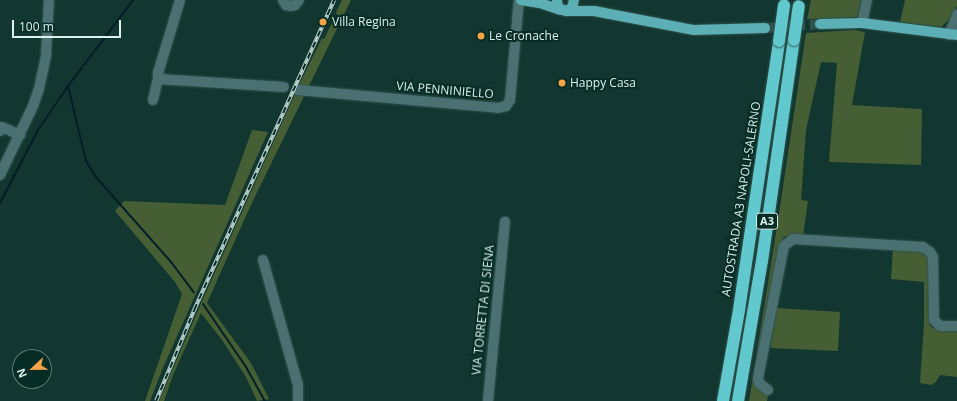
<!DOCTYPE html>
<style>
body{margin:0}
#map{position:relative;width:957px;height:401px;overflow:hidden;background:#113730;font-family:"Open Sans",sans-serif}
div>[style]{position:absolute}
.green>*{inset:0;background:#455e34}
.stream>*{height:2px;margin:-1px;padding:0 1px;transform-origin:1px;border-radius:1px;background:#021e27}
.major-tunnel>*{height:10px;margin-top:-5px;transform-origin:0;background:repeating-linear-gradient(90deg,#30534c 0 10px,transparent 0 15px)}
.roads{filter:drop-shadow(0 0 1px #32554e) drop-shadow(0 0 1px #32554e)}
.minor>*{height:10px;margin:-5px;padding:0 5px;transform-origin:5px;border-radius:5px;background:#4a7072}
.major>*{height:10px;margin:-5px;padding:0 5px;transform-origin:5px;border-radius:5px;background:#5cafb4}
.highway>*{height:12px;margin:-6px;padding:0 6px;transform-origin:6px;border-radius:6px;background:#61c8ce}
.rail>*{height:3.5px;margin-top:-1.75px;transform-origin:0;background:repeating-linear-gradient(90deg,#052d26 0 6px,#bbd2cd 0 12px);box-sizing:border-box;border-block:1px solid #bbd2cd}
.bridges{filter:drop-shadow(0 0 1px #32554e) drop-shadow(0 0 1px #32554e)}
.highway-bridge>*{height:12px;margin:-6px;padding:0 6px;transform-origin:6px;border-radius:6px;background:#61c8ce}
.dots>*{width:11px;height:11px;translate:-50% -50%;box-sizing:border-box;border:2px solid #052d26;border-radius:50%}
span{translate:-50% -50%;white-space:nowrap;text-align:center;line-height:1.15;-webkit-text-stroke:4px #052d26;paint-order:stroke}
.shield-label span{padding:1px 3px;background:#052d26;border:1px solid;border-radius:3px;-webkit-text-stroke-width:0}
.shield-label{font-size:11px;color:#ddf2ed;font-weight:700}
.poi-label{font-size:12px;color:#ddf2ed}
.left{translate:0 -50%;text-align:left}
.street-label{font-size:12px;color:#ddf2ed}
.north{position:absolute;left:12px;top:349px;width:40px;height:40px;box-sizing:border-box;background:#052d26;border:1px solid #5b7c76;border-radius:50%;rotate:248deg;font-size:11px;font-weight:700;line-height:16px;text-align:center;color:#ddf2ed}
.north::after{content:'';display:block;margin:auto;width:14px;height:18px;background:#f4a444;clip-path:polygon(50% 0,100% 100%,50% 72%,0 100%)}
.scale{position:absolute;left:12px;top:20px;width:109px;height:18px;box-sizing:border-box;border:2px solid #ddf2ed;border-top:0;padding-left:5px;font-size:12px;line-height:14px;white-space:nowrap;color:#ddf2ed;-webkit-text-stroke:3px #052d26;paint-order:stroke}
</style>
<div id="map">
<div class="green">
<div style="clip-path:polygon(342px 0,351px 0,250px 207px,207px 303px,251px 363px,269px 399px,257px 401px,246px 377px,222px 340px,201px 313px,173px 375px,164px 401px,159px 401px,202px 301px,298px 87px,322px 38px,324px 39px,333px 21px,335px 20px,337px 15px,336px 12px)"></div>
<div style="clip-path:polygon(811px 0,861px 0,857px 17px,807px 19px)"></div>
<div style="clip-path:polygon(905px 0,957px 0,957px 5px,954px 15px,941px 27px,900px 22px)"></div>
<div style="clip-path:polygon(855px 30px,865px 32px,852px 105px,922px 109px,921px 165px,829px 162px,837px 63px,821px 62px,806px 130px,801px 200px,808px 201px,803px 236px,786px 236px,783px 238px,754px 382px,756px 387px,768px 395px,767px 401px,749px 401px,778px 220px,806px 33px)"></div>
<div style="clip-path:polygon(252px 130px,268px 132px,162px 370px,150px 401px,145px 401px,182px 294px,175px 282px,115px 211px,124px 201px,225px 205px)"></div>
<div style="clip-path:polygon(893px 248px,925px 252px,930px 261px,929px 323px,931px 327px,936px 329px,957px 330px,957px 377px,940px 375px,935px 383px,931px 385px,920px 383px,924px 323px,924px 282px,891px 279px)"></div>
<div style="clip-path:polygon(777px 308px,840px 312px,838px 351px,770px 348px)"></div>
</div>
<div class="stream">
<div style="left:68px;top:86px;width:77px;rotate:76.5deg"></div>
<div style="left:86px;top:161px;width:17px;rotate:59deg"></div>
<div style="left:95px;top:176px;width:115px;rotate:48.5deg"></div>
<div style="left:171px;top:262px;width:38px;rotate:53deg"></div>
<div style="left:0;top:203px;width:82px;rotate:-62.5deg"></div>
<div style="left:38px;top:130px;width:53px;rotate:-55.7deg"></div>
<div style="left:68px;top:86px;width:108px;rotate:-52.9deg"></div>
<div style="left:203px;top:304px;width:76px;rotate:55.7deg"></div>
<div style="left:246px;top:367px;width:39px;rotate:61deg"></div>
</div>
<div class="major-tunnel">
<div style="left:765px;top:28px;width:55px;rotate:-4.2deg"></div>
</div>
<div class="roads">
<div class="minor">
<div style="left:283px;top:0;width:6px;rotate:59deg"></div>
<div style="left:286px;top:5px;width:5px;rotate:11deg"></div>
<div style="left:291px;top:6px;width:4px;rotate:-14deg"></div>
<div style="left:295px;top:5px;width:6px;rotate:-51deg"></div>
<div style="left:862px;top:23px;width:24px;rotate:-78deg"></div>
<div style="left:949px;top:35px;width:22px;rotate:-68deg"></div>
<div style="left:158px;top:79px;width:126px;rotate:3.6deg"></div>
<div style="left:298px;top:90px;width:201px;rotate:5.1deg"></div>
<div style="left:498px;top:108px;width:8px;rotate:-14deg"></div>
<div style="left:506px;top:106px;width:7px;rotate:-56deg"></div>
<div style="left:510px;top:100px;width:100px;rotate:-84.9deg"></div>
<div style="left:153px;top:100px;width:22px;rotate:-77deg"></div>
<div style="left:158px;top:79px;width:6px;rotate:-90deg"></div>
<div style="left:158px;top:73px;width:76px;rotate:-73.2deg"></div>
<div style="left:0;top:131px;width:4px;rotate:-63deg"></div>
<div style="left:2px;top:127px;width:20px;rotate:24deg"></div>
<div style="left:0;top:175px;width:76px;rotate:-64.4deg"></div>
<div style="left:33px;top:106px;width:18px;rotate:-71deg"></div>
<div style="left:39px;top:89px;width:35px;rotate:-78deg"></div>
<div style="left:46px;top:55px;width:55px;rotate:-86.9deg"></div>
<div style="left:263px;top:260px;width:130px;rotate:74.4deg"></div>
<div style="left:298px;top:385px;width:16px;rotate:90deg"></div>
<div style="left:768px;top:390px;width:10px;rotate:-143deg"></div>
<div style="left:760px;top:384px;width:5px;rotate:-112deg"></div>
<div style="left:758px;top:379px;width:11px;rotate:-80deg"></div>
<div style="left:760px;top:368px;width:124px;rotate:-78.9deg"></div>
<div style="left:784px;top:246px;width:11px;rotate:-38deg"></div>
<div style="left:793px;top:239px;width:130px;rotate:3.5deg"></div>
<div style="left:923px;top:247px;width:9px;rotate:36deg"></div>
<div style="left:930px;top:252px;width:6px;rotate:59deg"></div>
<div style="left:933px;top:257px;width:63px;rotate:89.1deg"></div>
<div style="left:934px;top:320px;width:8px;rotate:45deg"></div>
<div style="left:940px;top:326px;width:17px"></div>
<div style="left:488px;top:401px;width:180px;rotate:-84.6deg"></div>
</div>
<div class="major">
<div style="left:521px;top:0;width:19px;rotate:9deg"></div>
<div style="left:540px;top:3px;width:21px;rotate:19deg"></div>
<div style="left:557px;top:0;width:8px;rotate:83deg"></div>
<div style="left:558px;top:8px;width:9px;rotate:21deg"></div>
<div style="left:566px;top:11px;width:7px;rotate:-27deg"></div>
<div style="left:572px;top:8px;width:8px;rotate:-76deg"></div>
<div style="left:568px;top:11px;width:26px"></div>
<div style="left:594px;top:11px;width:102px;rotate:10.8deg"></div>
<div style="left:694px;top:30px;width:71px;rotate:-1.6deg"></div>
<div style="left:820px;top:24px;width:42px;rotate:-1.4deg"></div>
<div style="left:862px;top:23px;width:96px;rotate:7.2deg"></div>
</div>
<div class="highway">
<div style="left:723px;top:401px;width:92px;rotate:-80deg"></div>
<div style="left:739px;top:310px;width:272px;rotate:-81.5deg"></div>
<div style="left:738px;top:401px;width:142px;rotate:-80.3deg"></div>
<div style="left:762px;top:261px;width:223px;rotate:-81.8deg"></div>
</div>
</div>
<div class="rail">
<div style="left:156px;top:401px;width:99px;rotate:-67.3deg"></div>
<div style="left:194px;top:310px;width:340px;rotate:-65.7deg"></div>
</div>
<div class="bridges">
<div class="highway-bridge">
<div style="left:794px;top:40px;width:34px;rotate:-82deg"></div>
<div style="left:779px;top:41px;width:36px;rotate:-82deg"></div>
</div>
</div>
<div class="dots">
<div style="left:323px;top:22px;background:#f4a444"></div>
<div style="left:481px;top:36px;background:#f4a444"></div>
<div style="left:562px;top:83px;background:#f4a444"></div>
</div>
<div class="shield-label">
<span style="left:767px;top:221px">A3</span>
</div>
<div class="poi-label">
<span class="left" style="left:332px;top:22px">Villa Regina</span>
<span class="left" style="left:489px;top:36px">Le Cronache</span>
<span class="left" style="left:570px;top:83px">Happy Casa</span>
</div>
<div class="street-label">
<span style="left:445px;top:90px;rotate:5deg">VIA PENNINIELLO</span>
<span style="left:741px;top:199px;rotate:-81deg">AUTOSTRADA A3 NAPOLI-SALERNO</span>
<span style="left:483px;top:310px;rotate:-84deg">VIA TORRETTA DI SIENA</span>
</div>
<div class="north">N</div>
<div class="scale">100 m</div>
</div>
